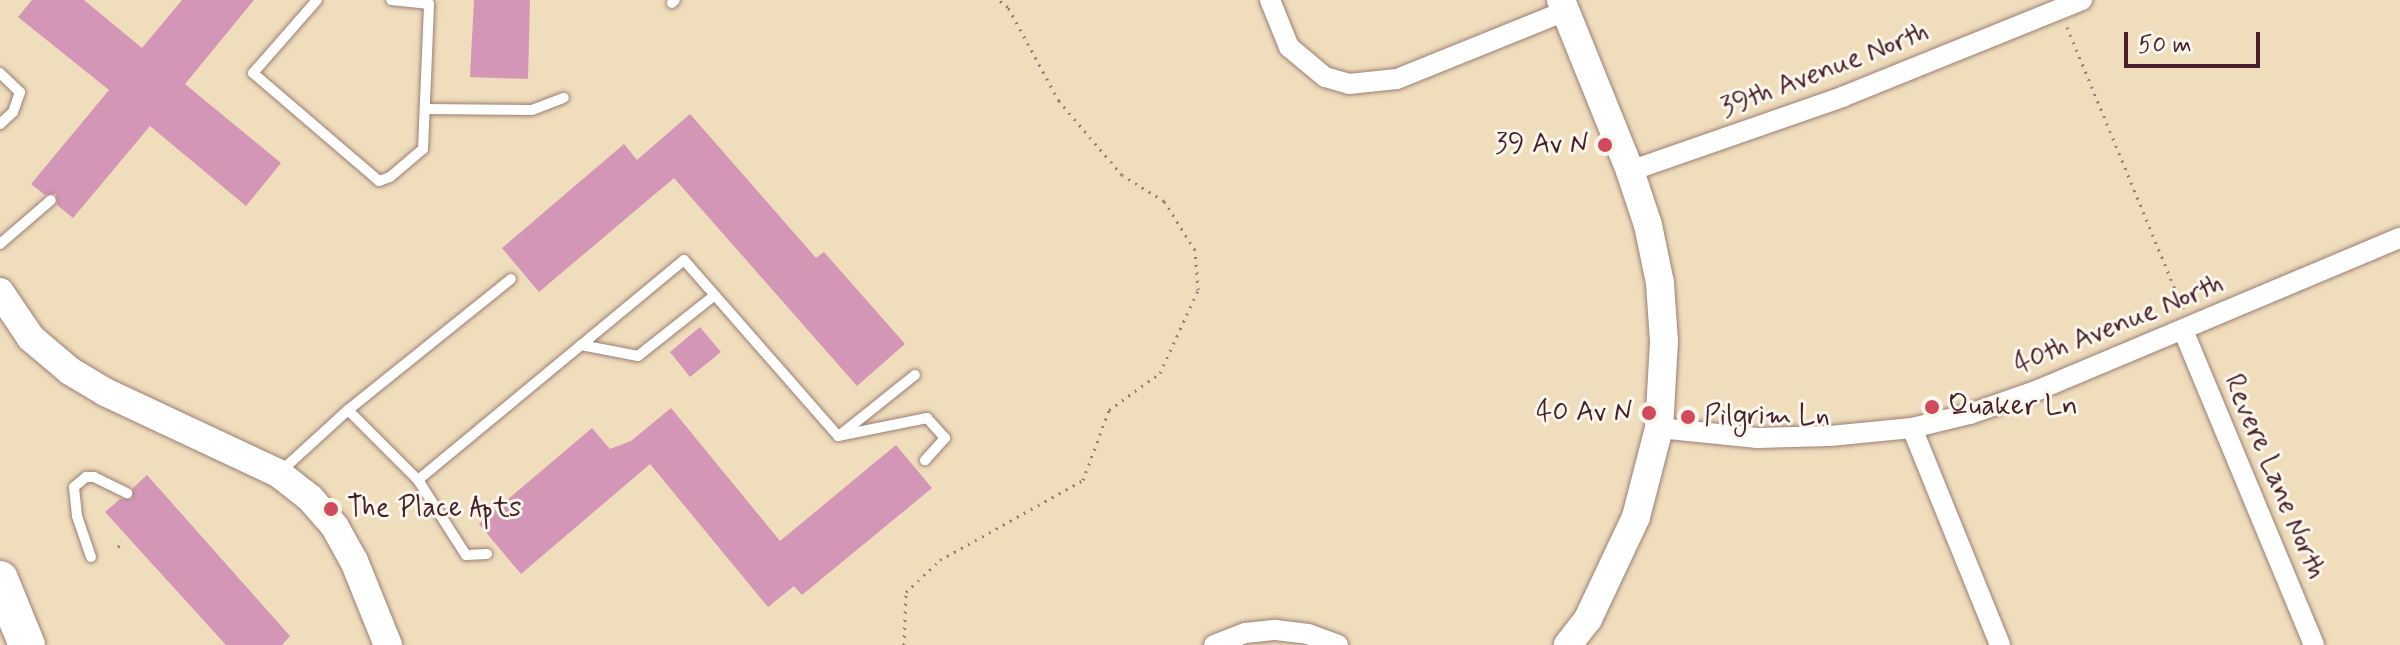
<!DOCTYPE html>
<style>
body{margin:0}
#map{position:relative;width:2400px;height:645px;overflow:hidden;background:#efddbc;font-family:Mynerve,sans-serif}
div>[style]{position:absolute}
.building>*{inset:0;background:#d496b6}
.path>*{height:3px;margin-top:-1.5px;transform-origin:0;background:repeating-linear-gradient(90deg,#9c7e74 0 2px,transparent 0 8px)}
.roads{filter:drop-shadow(0 0 2px #9c7e74) drop-shadow(0 0 2px #9c7e74)}
.lane>*{height:10px;margin:-5px;padding:0 5px;transform-origin:5px;border-radius:5px;background:#fff}
.street>*{height:20px;margin:-10px;padding:0 10px;transform-origin:10px;border-radius:10px;background:#fff}
.secondary>*{height:28px;margin:-14px;padding:0 14px;transform-origin:14px;border-radius:14px;background:#fff}
.highway>*{height:36px;margin:-18px;padding:0 18px;transform-origin:18px;border-radius:18px;background:#fff}
.dots>*{width:22px;height:22px;translate:-50% -50%;box-sizing:border-box;border:4px solid #fbf7ec;border-radius:50%}
span{translate:-50% -50%;white-space:nowrap;text-align:center;line-height:1.15;-webkit-text-stroke:6px #fbf7ec;paint-order:stroke}
.street-label{font-size:28px;color:#4a1f2b}
.poi-label{font-size:28px;color:#4a1f2b}
.right{translate:-100% -50%;text-align:right}
.left{translate:0 -50%;text-align:left}
.scale{position:absolute;left:2124px;top:32px;width:136px;height:36px;box-sizing:border-box;border:4px solid #4a1f2b;border-top:0;padding-left:10px;font-size:24px;line-height:28px;white-space:nowrap;color:#4a1f2b;-webkit-text-stroke:6px #fbf7ec;paint-order:stroke}
</style>
<div id="map">
<div class="building">
<div style="clip-path:polygon(32px 0,84px 0,142px 48px,182px 0,254px 0,185px 84px,281px 163px,246px 206px,150px 126px,73px 218px,57px 205px,56px 194px,45px 195px,31px 184px,109px 90px,18px 17px)"></div>
<div style="clip-path:polygon(474px 0,530px 0,528px 79px,470px 77px)"></div>
<div style="clip-path:polygon(690px 114px,816px 258px,824px 252px,905px 344px,857px 386px,674px 178px,539px 292px,502px 248px,624px 144px,637px 160px)"></div>
<div style="clip-path:polygon(700px 327px,721px 352px,690px 377px,670px 352px)"></div>
<div style="clip-path:polygon(671px 408px,780px 541px,896px 445px,932px 488px,802px 595px,794px 586px,768px 607px,650px 464px,521px 574px,479px 524px,592px 428px,610px 449px,631px 441px)"></div>
<div style="clip-path:polygon(147px 475px,290px 636px,282px 645px,226px 645px,105px 512px,120px 499px,132px 499px,133px 488px)"></div>
</div>
<div class="path">
<div style="left:2067px;top:27px;width:305px;rotate:67.6deg"></div>
<div style="left:118px;top:547px;width:7px;rotate:-45deg"></div>
<div style="left:904px;top:645px;width:53px;rotate:-87.8deg"></div>
<div style="left:906px;top:592px;width:47px;rotate:-43.3deg"></div>
<div style="left:940px;top:560px;width:164px;rotate:-29.2deg"></div>
<div style="left:1083px;top:480px;width:75px;rotate:-69.6deg"></div>
<div style="left:1109px;top:410px;width:63px;rotate:-36deg"></div>
<div style="left:1160px;top:373px;width:91px;rotate:-65.4deg"></div>
<div style="left:1198px;top:290px;width:40px;rotate:-94.3deg"></div>
<div style="left:1195px;top:250px;width:58px;rotate:-122.3deg"></div>
<div style="left:1164px;top:201px;width:49px;rotate:-148.2deg"></div>
<div style="left:1122px;top:175px;width:97px;rotate:-130.4deg"></div>
<div style="left:1059px;top:101px;width:107px;rotate:-118.5deg"></div>
<div style="left:1008px;top:7px;width:11px;rotate:-142deg"></div>
</div>
<div class="roads">
<div class="lane">
<div style="left:317px;top:0;width:97px;rotate:131.2deg"></div>
<div style="left:253px;top:73px;width:166px;rotate:40.6deg"></div>
<div style="left:379px;top:181px;width:12px;rotate:-20deg"></div>
<div style="left:390px;top:177px;width:43px;rotate:-40.3deg"></div>
<div style="left:423px;top:149px;width:145px;rotate:-87.6deg"></div>
<div style="left:429px;top:4px;width:38px;rotate:-174deg"></div>
<div style="left:672px;top:3px;width:4px;rotate:-45deg"></div>
<div style="left:0;top:73px;width:28px;rotate:44deg"></div>
<div style="left:20px;top:92px;width:21px;rotate:109deg"></div>
<div style="left:13px;top:112px;width:18px;rotate:137deg"></div>
<div style="left:425px;top:109px;width:107px;rotate:0.5deg"></div>
<div style="left:532px;top:110px;width:34px;rotate:-21deg"></div>
<div style="left:0;top:244px;width:67px;rotate:-40.8deg"></div>
<div style="left:581px;top:345px;width:58px;rotate:10.9deg"></div>
<div style="left:638px;top:356px;width:98px;rotate:-38.4deg"></div>
<div style="left:348px;top:410px;width:99px;rotate:45deg"></div>
<div style="left:418px;top:480px;width:89px;rotate:57.4deg"></div>
<div style="left:466px;top:555px;width:21px;rotate:-3deg"></div>
<div style="left:840px;top:435px;width:96px;rotate:-38.7deg"></div>
<div style="left:280px;top:472px;width:92px;rotate:-42.4deg"></div>
<div style="left:348px;top:410px;width:209px;rotate:-38.8deg"></div>
<div style="left:418px;top:480px;width:345px;rotate:-39.6deg"></div>
<div style="left:684px;top:260px;width:234px;rotate:48.8deg"></div>
<div style="left:838px;top:436px;width:91px;rotate:-11.4deg"></div>
<div style="left:927px;top:418px;width:27px;rotate:48deg"></div>
<div style="left:945px;top:438px;width:30px;rotate:132deg"></div>
<div style="left:91px;top:557px;width:43px;rotate:-108.9deg"></div>
<div style="left:77px;top:516px;width:29px;rotate:-96deg"></div>
<div style="left:74px;top:487px;width:16px;rotate:-40deg"></div>
<div style="left:86px;top:477px;width:8px"></div>
<div style="left:94px;top:477px;width:37px;rotate:26deg"></div>
</div>
<div class="street">
<div style="left:1270px;top:0;width:51px;rotate:68deg"></div>
<div style="left:1289px;top:47px;width:47px;rotate:39.8deg"></div>
<div style="left:1325px;top:77px;width:25px;rotate:16deg"></div>
<div style="left:1349px;top:84px;width:48px;rotate:-5.9deg"></div>
<div style="left:1397px;top:79px;width:181px;rotate:-22deg"></div>
<div style="left:1630px;top:171px;width:225px;rotate:-19.2deg"></div>
<div style="left:1842px;top:97px;width:259px;rotate:-22deg"></div>
<div style="left:2183px;top:330px;width:341px;rotate:67.4deg"></div>
<div style="left:1659px;top:428px;width:99px;rotate:5.8deg"></div>
<div style="left:1757px;top:438px;width:73px;rotate:-1.6deg"></div>
<div style="left:1830px;top:436px;width:82px;rotate:-5.6deg"></div>
<div style="left:1912px;top:428px;width:60px;rotate:-13.6deg"></div>
<div style="left:1970px;top:414px;width:72px;rotate:-19.4deg"></div>
<div style="left:2038px;top:390px;width:393px;rotate:-22.8deg"></div>
<div style="left:1912px;top:428px;width:234px;rotate:67.9deg"></div>
<div style="left:1214px;top:645px;width:33px;rotate:-21deg"></div>
<div style="left:1245px;top:633px;width:31px;rotate:-6deg"></div>
<div style="left:1276px;top:630px;width:32px;rotate:7deg"></div>
<div style="left:1308px;top:634px;width:32px;rotate:20deg"></div>
</div>
<div class="secondary">
<div style="left:1561px;top:0;width:184px;rotate:68deg"></div>
<div style="left:1630px;top:171px;width:57px;rotate:71.6deg"></div>
<div style="left:1648px;top:225px;width:59px;rotate:78.3deg"></div>
<div style="left:1660px;top:283px;width:59px;rotate:86.1deg"></div>
<div style="left:1664px;top:342px;width:86px;rotate:93.3deg"></div>
<div style="left:1659px;top:428px;width:92px;rotate:104.5deg"></div>
<div style="left:1636px;top:517px;width:113px;rotate:115.2deg"></div>
<div style="left:1588px;top:619px;width:33px;rotate:128deg"></div>
<div style="left:0;top:292px;width:55px;rotate:56deg"></div>
<div style="left:31px;top:338px;width:51px;rotate:40.2deg"></div>
<div style="left:70px;top:371px;width:41px;rotate:31deg"></div>
<div style="left:105px;top:392px;width:191px;rotate:25.1deg"></div>
<div style="left:278px;top:473px;width:41px;rotate:38deg"></div>
<div style="left:310px;top:498px;width:38px;rotate:49deg"></div>
<div style="left:335px;top:527px;width:39px;rotate:61deg"></div>
<div style="left:354px;top:561px;width:91px;rotate:68deg"></div>
</div>
<div class="highway">
<div style="left:0;top:579px;width:71px;rotate:67.8deg"></div>
</div>
</div>
<div class="dots">
<div style="left:1605px;top:145px;background:#d1495b"></div>
<div style="left:1932px;top:407px;background:#d1495b"></div>
<div style="left:1649px;top:413px;background:#d1495b"></div>
<div style="left:1688px;top:417px;background:#d1495b"></div>
<div style="left:331px;top:509px;background:#d1495b"></div>
</div>
<div class="street-label">
<span style="left:1825px;top:71px;rotate:-21deg">39th Avenue North</span>
<span style="left:2119px;top:325px;rotate:-22deg">40th Avenue North</span>
<span style="left:2274px;top:477px;rotate:67deg">Revere Lane North</span>
</div>
<div class="poi-label">
<span class="right" style="left:1589px;top:145px">39 Av N</span>
<span class="left" style="left:1948px;top:407px">Quaker Ln</span>
<span class="right" style="left:1633px;top:413px">40 Av N</span>
<span class="left" style="left:1704px;top:417px">Pilgrim Ln</span>
<span class="left" style="left:347px;top:509px">The Place Apts</span>
</div>
<div class="scale">50 m</div>
</div>
